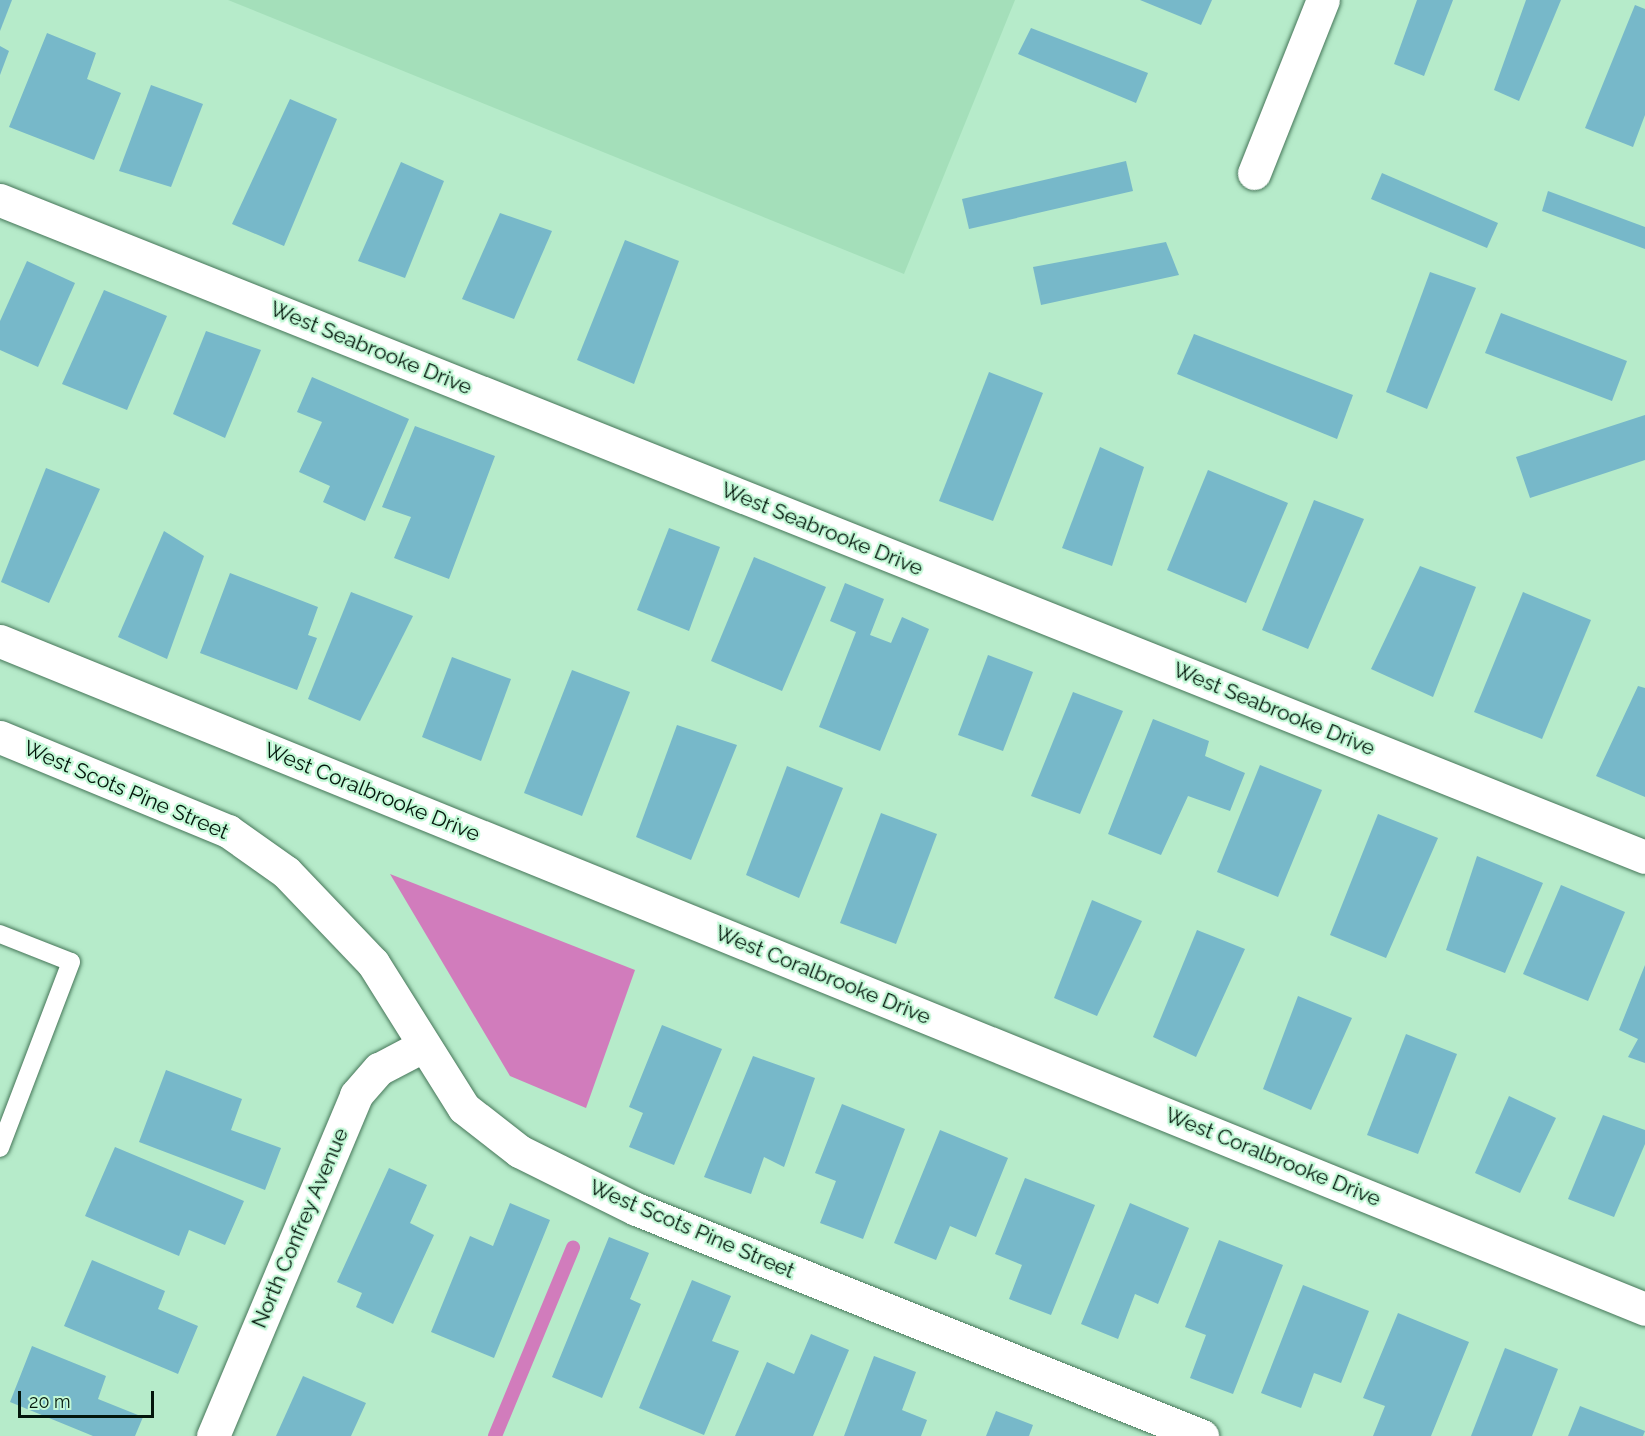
<!DOCTYPE html>
<style>
body{margin:0}
#map{position:relative;width:1645px;height:1436px;overflow:hidden;background:#b6ebca;font-family:Raleway,sans-serif}
div>[style]{position:absolute}
.built>*{inset:0;background:#a4dfba}
.water>*{inset:0;background:#d17cbc}
.stream>*{height:14px;margin:-7px;padding:0 7px;transform-origin:7px;border-radius:7px;background:#d17cbc}
.building>*{inset:0;background:#77b8c9}
.roads{filter:drop-shadow(0 0 2px #467659) drop-shadow(0 0 2px #467659)}
.lane>*{height:18px;margin:-9px;padding:0 9px;transform-origin:9px;border-radius:9px;background:#fff}
.street>*{height:33px;margin:-16.5px;padding:0 16.5px;transform-origin:16.5px;border-radius:16.5px;background:#fff}
span{translate:-50% -50%;white-space:nowrap;text-align:center;line-height:1.15;-webkit-text-stroke:4.5px #c3f8d7;paint-order:stroke}
.street-label{font-size:21px;color:#03160b}
.scale{position:absolute;left:18px;top:1391px;width:136px;height:27px;box-sizing:border-box;border:3px solid #03160b;border-top:0;padding-left:8px;font-size:18px;line-height:21px;white-space:nowrap;color:#03160b;-webkit-text-stroke:4px #c3f8d7;paint-order:stroke}
</style>
<div id="map">
<div class="built">
<div style="clip-path:polygon(228px 0,1015px 0,904px 274px)"></div>
</div>
<div class="water">
<div style="clip-path:polygon(390px 874px,635px 970px,586px 1108px,510px 1076px)"></div>
</div>
<div class="stream">
<div style="left:495px;top:1436px;width:204px;rotate:-67.5deg"></div>
</div>
<div class="building">
<div style="clip-path:polygon(0 0,12px 0,0 31px)"></div>
<div style="clip-path:polygon(1140px 0,1212px 0,1201px 25px)"></div>
<div style="clip-path:polygon(1417px 0,1453px 0,1424px 76px,1394px 64px)"></div>
<div style="clip-path:polygon(1526px 0,1561px 0,1519px 101px,1494px 90px)"></div>
<div style="clip-path:polygon(1635px 5px,1645px 9px,1645px 115px,1633px 147px,1585px 128px)"></div>
<div style="clip-path:polygon(1031px 28px,1148px 73px,1136px 103px,1018px 54px)"></div>
<div style="clip-path:polygon(47px 33px,96px 53px,87px 79px,121px 93px,94px 160px,9px 127px)"></div>
<div style="clip-path:polygon(0 46px,9px 51px,0 75px)"></div>
<div style="clip-path:polygon(151px 85px,203px 104px,171px 187px,119px 171px)"></div>
<div style="clip-path:polygon(290px 99px,337px 119px,284px 246px,232px 224px)"></div>
<div style="clip-path:polygon(1126px 161px,1133px 191px,969px 229px,962px 199px)"></div>
<div style="clip-path:polygon(401px 162px,444px 181px,405px 278px,358px 261px)"></div>
<div style="clip-path:polygon(1382px 173px,1498px 223px,1487px 248px,1371px 199px)"></div>
<div style="clip-path:polygon(1548px 191px,1645px 227px,1645px 249px,1542px 211px)"></div>
<div style="clip-path:polygon(500px 213px,552px 231px,514px 319px,462px 299px)"></div>
<div style="clip-path:polygon(625px 240px,679px 261px,634px 384px,577px 360px)"></div>
<div style="clip-path:polygon(1166px 242px,1179px 275px,1041px 305px,1033px 267px)"></div>
<div style="clip-path:polygon(27px 261px,75px 283px,38px 367px,0 350px,0 321px)"></div>
<div style="clip-path:polygon(1430px 272px,1476px 288px,1427px 409px,1386px 392px)"></div>
<div style="clip-path:polygon(104px 290px,167px 316px,127px 410px,62px 384px)"></div>
<div style="clip-path:polygon(1501px 313px,1627px 361px,1612px 401px,1485px 353px)"></div>
<div style="clip-path:polygon(206px 331px,261px 350px,225px 438px,173px 414px)"></div>
<div style="clip-path:polygon(1194px 334px,1353px 395px,1337px 439px,1177px 374px)"></div>
<div style="clip-path:polygon(989px 372px,1043px 393px,993px 521px,939px 501px)"></div>
<div style="clip-path:polygon(312px 377px,409px 419px,365px 521px,323px 502px,330px 486px,299px 472px,322px 422px,297px 412px)"></div>
<div style="clip-path:polygon(1645px 415px,1645px 460px,1530px 498px,1516px 457px)"></div>
<div style="clip-path:polygon(415px 426px,495px 456px,449px 579px,394px 558px,411px 517px,382px 507px)"></div>
<div style="clip-path:polygon(1100px 447px,1144px 467px,1112px 566px,1062px 548px)"></div>
<div style="clip-path:polygon(46px 468px,100px 489px,49px 603px,1px 582px)"></div>
<div style="clip-path:polygon(1208px 470px,1288px 503px,1246px 603px,1167px 570px)"></div>
<div style="clip-path:polygon(1314px 500px,1364px 519px,1308px 649px,1262px 630px)"></div>
<div style="clip-path:polygon(669px 528px,720px 547px,689px 631px,637px 610px)"></div>
<div style="clip-path:polygon(164px 531px,204px 556px,167px 659px,118px 637px)"></div>
<div style="clip-path:polygon(754px 557px,826px 587px,782px 691px,711px 661px)"></div>
<div style="clip-path:polygon(1420px 566px,1476px 587px,1433px 697px,1371px 669px)"></div>
<div style="clip-path:polygon(230px 573px,318px 607px,308px 635px,317px 638px,297px 690px,200px 653px)"></div>
<div style="clip-path:polygon(845px 583px,884px 599px,870px 635px,891px 643px,902px 617px,929px 629px,880px 751px,819px 727px,856px 632px,830px 621px)"></div>
<div style="clip-path:polygon(351px 592px,413px 616px,360px 721px,308px 699px)"></div>
<div style="clip-path:polygon(1523px 592px,1591px 620px,1542px 739px,1474px 712px)"></div>
<div style="clip-path:polygon(988px 655px,1033px 672px,1003px 751px,958px 735px)"></div>
<div style="clip-path:polygon(452px 657px,511px 679px,481px 761px,422px 737px)"></div>
<div style="clip-path:polygon(572px 670px,630px 692px,582px 816px,524px 793px)"></div>
<div style="clip-path:polygon(1638px 686px,1645px 688px,1645px 797px,1596px 776px)"></div>
<div style="clip-path:polygon(1073px 692px,1123px 711px,1080px 814px,1031px 796px)"></div>
<div style="clip-path:polygon(1153px 719px,1209px 741px,1205px 756px,1245px 773px,1230px 811px,1188px 796px,1161px 855px,1108px 834px)"></div>
<div style="clip-path:polygon(677px 725px,737px 745px,691px 860px,636px 837px)"></div>
<div style="clip-path:polygon(1260px 765px,1322px 790px,1278px 897px,1217px 872px)"></div>
<div style="clip-path:polygon(787px 766px,843px 788px,799px 898px,746px 875px)"></div>
<div style="clip-path:polygon(881px 813px,937px 834px,896px 944px,840px 923px)"></div>
<div style="clip-path:polygon(1378px 814px,1438px 838px,1386px 958px,1330px 935px)"></div>
<div style="clip-path:polygon(1477px 856px,1543px 883px,1505px 973px,1446px 950px)"></div>
<div style="clip-path:polygon(1561px 885px,1625px 912px,1588px 1001px,1523px 974px)"></div>
<div style="clip-path:polygon(1092px 900px,1142px 921px,1097px 1016px,1054px 998px)"></div>
<div style="clip-path:polygon(1197px 930px,1245px 949px,1196px 1057px,1153px 1037px)"></div>
<div style="clip-path:polygon(1645px 965px,1645px 1063px,1628px 1057px,1638px 1039px,1619px 1030px)"></div>
<div style="clip-path:polygon(1298px 996px,1352px 1018px,1311px 1110px,1263px 1089px)"></div>
<div style="clip-path:polygon(662px 1025px,722px 1049px,674px 1165px,629px 1147px,643px 1113px,629px 1107px)"></div>
<div style="clip-path:polygon(1406px 1034px,1457px 1054px,1418px 1154px,1367px 1135px)"></div>
<div style="clip-path:polygon(753px 1056px,815px 1078px,784px 1167px,764px 1157px,751px 1194px,704px 1177px)"></div>
<div style="clip-path:polygon(166px 1070px,242px 1099px,231px 1130px,281px 1148px,265px 1190px,139px 1142px)"></div>
<div style="clip-path:polygon(1509px 1096px,1556px 1118px,1520px 1193px,1475px 1173px)"></div>
<div style="clip-path:polygon(842px 1104px,905px 1129px,863px 1239px,820px 1223px,836px 1181px,815px 1173px)"></div>
<div style="clip-path:polygon(1603px 1115px,1645px 1130px,1645px 1144px,1614px 1217px,1568px 1199px)"></div>
<div style="clip-path:polygon(940px 1130px,1008px 1158px,976px 1237px,950px 1226px,936px 1260px,894px 1243px)"></div>
<div style="clip-path:polygon(115px 1147px,244px 1201px,225px 1245px,189px 1230px,179px 1256px,85px 1216px)"></div>
<div style="clip-path:polygon(389px 1168px,427px 1185px,410px 1223px,434px 1235px,393px 1324px,356px 1307px,362px 1293px,337px 1282px)"></div>
<div style="clip-path:polygon(1025px 1178px,1095px 1205px,1051px 1315px,1009px 1299px,1022px 1265px,995px 1254px)"></div>
<div style="clip-path:polygon(510px 1203px,550px 1220px,494px 1358px,431px 1332px,470px 1236px,493px 1246px)"></div>
<div style="clip-path:polygon(1130px 1203px,1189px 1228px,1158px 1304px,1135px 1294px,1118px 1339px,1081px 1324px)"></div>
<div style="clip-path:polygon(609px 1237px,649px 1253px,630px 1299px,641px 1304px,602px 1398px,552px 1377px)"></div>
<div style="clip-path:polygon(1219px 1240px,1283px 1265px,1233px 1394px,1190px 1378px,1206px 1335px,1185px 1327px)"></div>
<div style="clip-path:polygon(92px 1260px,165px 1291px,158px 1309px,198px 1326px,178px 1374px,64px 1326px)"></div>
<div style="clip-path:polygon(692px 1280px,731px 1296px,712px 1341px,739px 1351px,704px 1435px,639px 1408px)"></div>
<div style="clip-path:polygon(1303px 1285px,1369px 1311px,1341px 1383px,1314px 1373px,1301px 1408px,1261px 1393px)"></div>
<div style="clip-path:polygon(1398px 1313px,1469px 1342px,1431px 1436px,1373px 1436px,1385px 1406px,1363px 1398px)"></div>
<div style="clip-path:polygon(811px 1334px,849px 1350px,813px 1436px,735px 1436px,767px 1362px,794px 1374px)"></div>
<div style="clip-path:polygon(32px 1346px,106px 1376px,98px 1399px,143px 1417px,135px 1436px,93px 1436px,10px 1402px)"></div>
<div style="clip-path:polygon(1505px 1348px,1558px 1369px,1532px 1436px,1471px 1436px)"></div>
<div style="clip-path:polygon(874px 1356px,916px 1372px,902px 1410px,927px 1420px,921px 1436px,844px 1436px)"></div>
<div style="clip-path:polygon(303px 1376px,366px 1403px,351px 1436px,276px 1436px)"></div>
<div style="clip-path:polygon(1580px 1406px,1645px 1431px,1643px 1436px,1568px 1436px)"></div>
<div style="clip-path:polygon(996px 1411px,1033px 1425px,1029px 1436px,986px 1436px)"></div>
</div>
<div class="roads">
<div class="lane">
<div style="left:0;top:934px;width:76px;rotate:21.5deg"></div>
<div style="left:71px;top:962px;width:199px;rotate:110.9deg"></div>
</div>
<div class="street">
<div style="left:1254px;top:173px;width:186px;rotate:-68.3deg"></div>
<div style="left:0;top:200px;width:1771px;rotate:21.77deg"></div>
<div style="left:0;top:641px;width:1775px;rotate:22.1deg"></div>
<div style="left:0;top:737px;width:247px;rotate:22.4deg"></div>
<div style="left:228px;top:831px;width:71px;rotate:35.3deg"></div>
<div style="left:286px;top:872px;width:126px;rotate:46.3deg"></div>
<div style="left:373px;top:963px;width:171px;rotate:57.9deg"></div>
<div style="left:464px;top:1108px;width:70px;rotate:38deg"></div>
<div style="left:519px;top:1151px;width:131px;rotate:26.4deg"></div>
<div style="left:636px;top:1209px;width:610px;rotate:21.85deg"></div>
<div style="left:213px;top:1436px;width:370px;rotate:-67.2deg"></div>
<div style="left:356px;top:1095px;width:35px;rotate:-49deg"></div>
<div style="left:379px;top:1069px;width:47px;rotate:-27.6deg"></div>
</div>
</div>
<div class="street-label">
<span style="left:371px;top:348px;rotate:22deg">West Seabrooke Drive</span>
<span style="left:822px;top:529px;rotate:22deg">West Seabrooke Drive</span>
<span style="left:1274px;top:709px;rotate:22deg">West Seabrooke Drive</span>
<span style="left:126px;top:790px;rotate:23deg">West Scots Pine Street</span>
<span style="left:372px;top:792px;rotate:22deg">West Coralbrooke Drive</span>
<span style="left:823px;top:975px;rotate:22deg">West Coralbrooke Drive</span>
<span style="left:1273px;top:1157px;rotate:22deg">West Coralbrooke Drive</span>
<span style="left:300px;top:1228px;rotate:-67deg">North Confrey Avenue</span>
<span style="left:692px;top:1229px;rotate:23deg">West Scots Pine Street</span>
</div>
<div class="scale">20 m</div>
</div>
